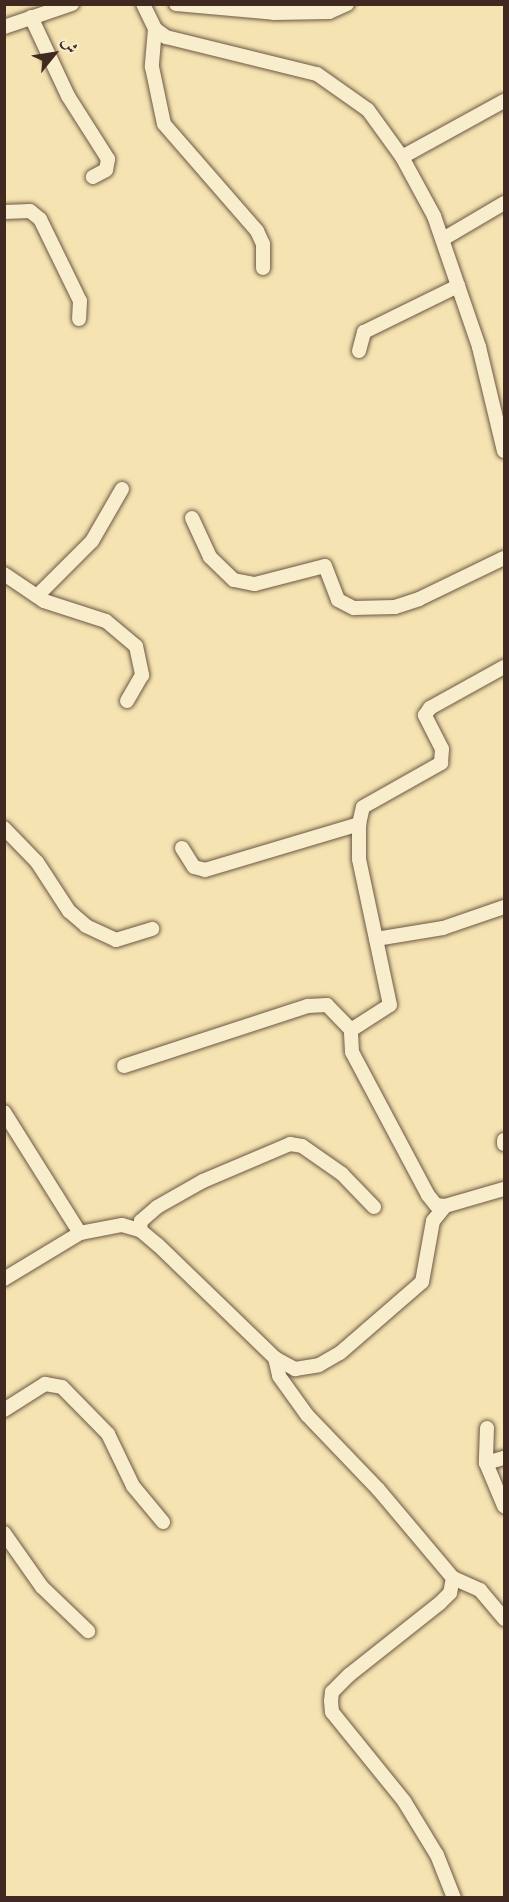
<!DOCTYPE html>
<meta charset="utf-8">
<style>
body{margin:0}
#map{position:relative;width:509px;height:1902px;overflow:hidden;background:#f5e3b1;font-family:"EB Garamond",Amiri,serif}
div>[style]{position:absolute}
.roads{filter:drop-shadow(0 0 2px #6c5844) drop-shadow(0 0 2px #6c5844)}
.street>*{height:14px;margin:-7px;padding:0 7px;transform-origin:7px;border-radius:7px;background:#f8edcc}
span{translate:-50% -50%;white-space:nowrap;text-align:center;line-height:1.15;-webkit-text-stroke:6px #f8edcc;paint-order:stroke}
.frame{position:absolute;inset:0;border:6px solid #3f2920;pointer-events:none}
.north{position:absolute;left:24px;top:24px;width:60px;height:60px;-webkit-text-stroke:4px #f8edcc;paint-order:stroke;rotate:60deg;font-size:16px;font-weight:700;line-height:24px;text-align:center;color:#3f2920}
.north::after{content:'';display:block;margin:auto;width:21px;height:27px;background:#3f2920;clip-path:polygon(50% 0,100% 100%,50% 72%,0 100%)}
</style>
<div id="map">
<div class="roads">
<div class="street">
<div style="left:143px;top:4px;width:28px;rotate:64deg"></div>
<div style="left:155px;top:29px;width:14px;rotate:36deg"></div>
<div style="left:166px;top:37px;width:155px;rotate:13.8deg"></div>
<div style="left:317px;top:74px;width:62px;rotate:35.2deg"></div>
<div style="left:368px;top:110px;width:58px;rotate:54.1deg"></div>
<div style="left:402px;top:157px;width:67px;rotate:61.5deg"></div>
<div style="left:434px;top:216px;width:139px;rotate:71deg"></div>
<div style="left:479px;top:347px;width:107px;rotate:76.5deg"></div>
<div style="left:176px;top:4px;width:98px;rotate:5.2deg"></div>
<div style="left:274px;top:13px;width:55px;rotate:-1deg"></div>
<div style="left:329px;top:12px;width:20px;rotate:-24deg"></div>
<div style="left:31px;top:17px;width:87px;rotate:64.9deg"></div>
<div style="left:68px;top:96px;width:75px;rotate:57.6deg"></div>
<div style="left:108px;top:159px;width:11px;rotate:100deg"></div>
<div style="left:106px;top:170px;width:15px;rotate:152deg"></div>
<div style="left:4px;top:27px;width:72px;rotate:-18.7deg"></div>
<div style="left:155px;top:29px;width:38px;rotate:95deg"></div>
<div style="left:152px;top:67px;width:58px;rotate:78.1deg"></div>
<div style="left:164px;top:124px;width:142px;rotate:49deg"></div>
<div style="left:257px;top:231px;width:14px;rotate:65deg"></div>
<div style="left:263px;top:244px;width:24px;rotate:90deg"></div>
<div style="left:402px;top:157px;width:116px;rotate:-28.8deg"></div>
<div style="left:4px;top:212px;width:26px;rotate:-2deg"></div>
<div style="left:30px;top:211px;width:13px;rotate:39deg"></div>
<div style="left:40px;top:219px;width:91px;rotate:64deg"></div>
<div style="left:80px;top:301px;width:18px;rotate:93deg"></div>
<div style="left:443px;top:239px;width:71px;rotate:-30.5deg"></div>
<div style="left:359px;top:351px;width:20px;rotate:-75deg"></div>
<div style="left:364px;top:332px;width:105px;rotate:-26.1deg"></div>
<div style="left:192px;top:518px;width:43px;rotate:65.2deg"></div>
<div style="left:210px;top:557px;width:33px;rotate:44deg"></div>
<div style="left:234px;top:580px;width:21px;rotate:11deg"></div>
<div style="left:255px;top:584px;width:72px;rotate:-14.4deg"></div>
<div style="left:325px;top:566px;width:36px;rotate:69deg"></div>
<div style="left:338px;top:600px;width:18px;rotate:27deg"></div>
<div style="left:354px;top:608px;width:41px;rotate:-1.4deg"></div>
<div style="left:395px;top:607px;width:25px;rotate:-18deg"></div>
<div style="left:419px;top:599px;width:94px;rotate:-25.8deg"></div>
<div style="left:4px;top:574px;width:48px;rotate:34deg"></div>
<div style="left:44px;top:601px;width:65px;rotate:17.9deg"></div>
<div style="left:106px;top:621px;width:39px;rotate:40deg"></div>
<div style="left:136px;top:646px;width:30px;rotate:78deg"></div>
<div style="left:142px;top:675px;width:30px;rotate:120deg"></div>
<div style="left:37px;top:596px;width:78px;rotate:-45deg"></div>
<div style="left:92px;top:541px;width:60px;rotate:-60deg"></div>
<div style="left:4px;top:828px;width:47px;rotate:45.9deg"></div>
<div style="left:37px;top:862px;width:59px;rotate:56.9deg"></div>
<div style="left:69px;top:911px;width:23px;rotate:41deg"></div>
<div style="left:86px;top:926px;width:33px;rotate:25deg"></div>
<div style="left:116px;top:940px;width:38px;rotate:-17deg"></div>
<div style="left:182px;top:848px;width:22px;rotate:58deg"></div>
<div style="left:194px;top:867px;width:11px;rotate:15deg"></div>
<div style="left:205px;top:870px;width:161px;rotate:-16.6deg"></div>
<div style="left:376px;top:939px;width:68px;rotate:-9.3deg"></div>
<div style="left:443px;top:928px;width:65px;rotate:-19deg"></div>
<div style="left:124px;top:1066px;width:194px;rotate:-18.1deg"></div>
<div style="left:308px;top:1006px;width:19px;rotate:-3deg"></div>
<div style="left:327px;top:1005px;width:35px;rotate:46deg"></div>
<div style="left:4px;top:1112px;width:143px;rotate:57.9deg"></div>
<div style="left:504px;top:1140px;width:4px;rotate:90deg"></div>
<div style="left:445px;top:1206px;width:9px;rotate:-174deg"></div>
<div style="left:436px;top:1205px;width:13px;rotate:-129deg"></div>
<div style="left:428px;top:1195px;width:162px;rotate:-118deg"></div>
<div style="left:352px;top:1052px;width:22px;rotate:-93deg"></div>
<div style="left:351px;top:1030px;width:46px;rotate:-32.7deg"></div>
<div style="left:390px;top:1005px;width:149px;rotate:-102deg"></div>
<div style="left:359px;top:859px;width:35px;rotate:-90deg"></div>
<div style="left:359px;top:824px;width:17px;rotate:-77deg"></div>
<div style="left:363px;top:807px;width:90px;rotate:-29.4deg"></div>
<div style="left:441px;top:763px;width:14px;rotate:-86deg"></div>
<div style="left:442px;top:749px;width:38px;rotate:-117deg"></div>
<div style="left:425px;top:715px;width:9px;rotate:-54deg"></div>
<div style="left:430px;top:708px;width:85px;rotate:-29deg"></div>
<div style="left:140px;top:1230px;width:9px;rotate:-84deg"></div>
<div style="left:141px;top:1221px;width:21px;rotate:-41deg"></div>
<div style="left:157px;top:1207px;width:53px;rotate:-29.5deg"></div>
<div style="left:203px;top:1181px;width:95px;rotate:-23deg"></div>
<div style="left:290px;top:1144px;width:12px;rotate:9deg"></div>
<div style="left:302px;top:1146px;width:49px;rotate:35deg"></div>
<div style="left:342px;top:1174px;width:46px;rotate:45.9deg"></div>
<div style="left:4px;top:1279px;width:89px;rotate:-31.2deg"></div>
<div style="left:80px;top:1233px;width:43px;rotate:-10.8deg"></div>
<div style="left:122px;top:1225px;width:19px;rotate:16deg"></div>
<div style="left:140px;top:1230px;width:23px;rotate:40deg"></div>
<div style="left:158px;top:1245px;width:163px;rotate:44deg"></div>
<div style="left:275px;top:1358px;width:23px;rotate:29deg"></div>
<div style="left:295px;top:1369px;width:24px;rotate:-9deg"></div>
<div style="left:319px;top:1365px;width:24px;rotate:-30deg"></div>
<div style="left:340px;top:1353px;width:108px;rotate:-40.9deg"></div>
<div style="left:422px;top:1282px;width:62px;rotate:-79.8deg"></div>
<div style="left:433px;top:1221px;width:19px;rotate:-51deg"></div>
<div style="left:445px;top:1206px;width:61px;rotate:-16.1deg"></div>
<div style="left:275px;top:1358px;width:18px;rotate:77deg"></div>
<div style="left:279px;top:1376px;width:48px;rotate:54.3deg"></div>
<div style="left:307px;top:1415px;width:103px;rotate:46.2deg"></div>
<div style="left:378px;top:1489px;width:116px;rotate:49.9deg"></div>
<div style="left:453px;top:1578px;width:30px;rotate:24deg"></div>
<div style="left:480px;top:1590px;width:38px;rotate:50deg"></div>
<div style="left:4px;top:1410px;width:49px;rotate:-32.4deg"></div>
<div style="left:45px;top:1384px;width:17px;rotate:10deg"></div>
<div style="left:62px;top:1387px;width:66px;rotate:45.6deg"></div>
<div style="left:108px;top:1434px;width:58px;rotate:64.3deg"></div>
<div style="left:133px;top:1486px;width:47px;rotate:50.2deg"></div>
<div style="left:487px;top:1428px;width:35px;rotate:92deg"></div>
<div style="left:486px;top:1463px;width:47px;rotate:67.3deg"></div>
<div style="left:486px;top:1463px;width:19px;rotate:-16deg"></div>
<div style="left:4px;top:1533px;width:66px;rotate:54.9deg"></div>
<div style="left:42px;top:1587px;width:64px;rotate:43.7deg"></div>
<div style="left:453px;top:1578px;width:15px;rotate:101deg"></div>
<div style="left:450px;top:1593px;width:14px;rotate:135deg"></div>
<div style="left:440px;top:1603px;width:116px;rotate:141.6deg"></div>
<div style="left:349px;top:1675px;width:24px;rotate:135deg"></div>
<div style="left:332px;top:1692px;width:9px;rotate:96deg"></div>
<div style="left:331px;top:1701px;width:11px;rotate:85deg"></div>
<div style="left:332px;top:1712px;width:114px;rotate:51deg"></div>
<div style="left:404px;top:1801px;width:63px;rotate:58.6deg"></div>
<div style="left:437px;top:1855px;width:46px;rotate:68.4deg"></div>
</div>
</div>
<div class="frame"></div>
<div class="north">ش</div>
</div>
